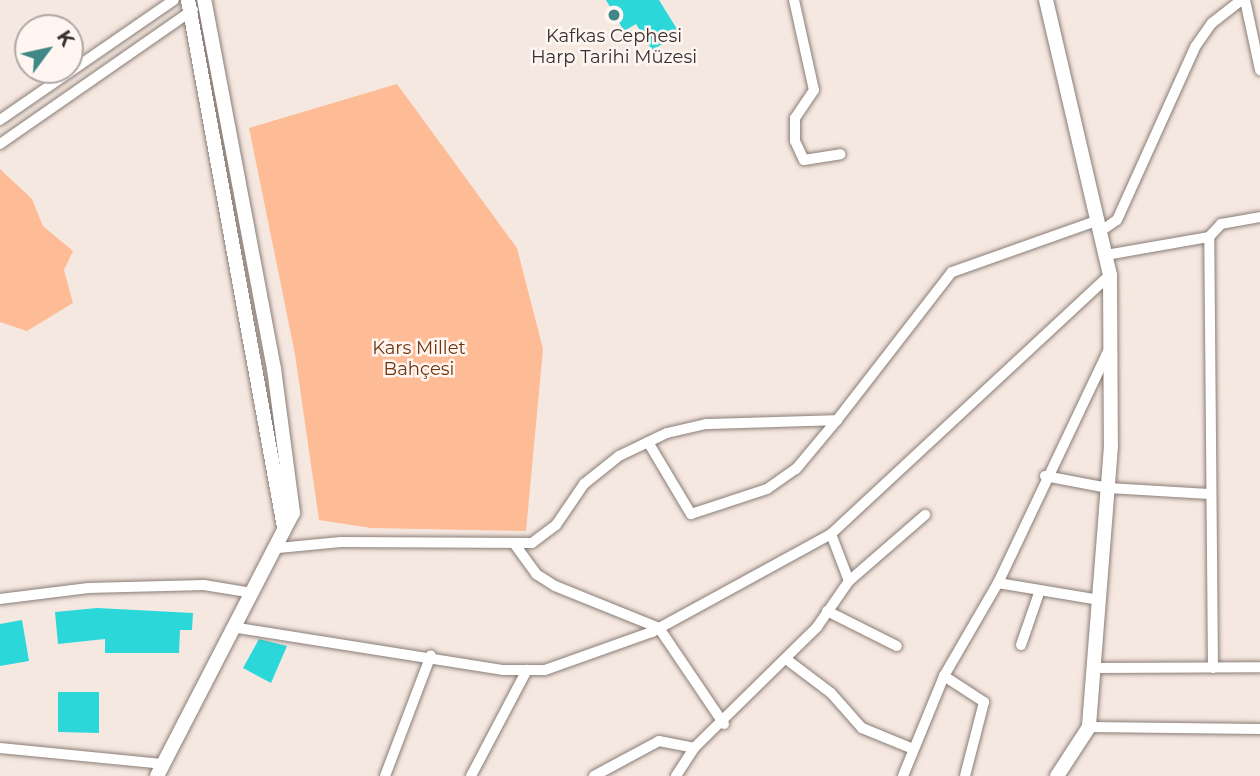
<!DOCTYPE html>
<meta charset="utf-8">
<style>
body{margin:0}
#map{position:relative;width:1260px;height:776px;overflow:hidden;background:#f5e8e0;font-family:Montserrat,sans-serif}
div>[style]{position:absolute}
.green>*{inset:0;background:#fdbc96}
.building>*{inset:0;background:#2cd7d9}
.roads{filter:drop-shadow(0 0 2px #897d76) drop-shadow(0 0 2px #897d76)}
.street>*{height:10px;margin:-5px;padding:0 5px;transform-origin:5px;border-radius:5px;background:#fff}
.secondary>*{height:14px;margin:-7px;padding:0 7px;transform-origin:7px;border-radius:7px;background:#fff}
.dots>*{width:19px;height:19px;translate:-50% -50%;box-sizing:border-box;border:4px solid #fff6f2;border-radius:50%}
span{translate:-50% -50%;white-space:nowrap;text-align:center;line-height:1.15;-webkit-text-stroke:5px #fff6f2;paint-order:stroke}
.poi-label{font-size:18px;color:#37322f}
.park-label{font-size:18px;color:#6e350c}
.north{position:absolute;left:14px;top:14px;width:70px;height:70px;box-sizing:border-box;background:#fff6f2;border:2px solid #afa8a4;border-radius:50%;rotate:57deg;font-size:19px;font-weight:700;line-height:28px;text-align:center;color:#37322f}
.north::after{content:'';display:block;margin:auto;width:24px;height:32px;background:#408888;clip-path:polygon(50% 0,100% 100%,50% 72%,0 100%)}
</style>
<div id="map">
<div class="green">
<div style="clip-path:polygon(397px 84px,517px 248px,543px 349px,526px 531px,371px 528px,319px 520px,295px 354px,249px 128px)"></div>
<div style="clip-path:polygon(0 169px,32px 199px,43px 226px,73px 251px,64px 270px,73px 303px,27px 331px,0 322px)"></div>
</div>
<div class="building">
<div style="clip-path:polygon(606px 0,659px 0,680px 34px,652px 50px,636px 24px,624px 31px)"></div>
<div style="clip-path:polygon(97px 608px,193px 613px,192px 630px,180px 630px,179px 653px,105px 653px,105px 639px,58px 644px,55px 612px)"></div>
<div style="clip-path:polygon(22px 620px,29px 661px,0 666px,0 624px)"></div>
<div style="clip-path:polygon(259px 639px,287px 646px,271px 683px,243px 668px)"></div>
<div style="clip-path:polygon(58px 692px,99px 692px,99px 733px,58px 732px)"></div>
</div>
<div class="roads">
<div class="street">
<div style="left:794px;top:0;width:92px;rotate:77.5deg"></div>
<div style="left:814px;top:90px;width:34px;rotate:124deg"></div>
<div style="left:795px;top:118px;width:23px;rotate:90deg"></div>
<div style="left:795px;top:141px;width:21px;rotate:65deg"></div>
<div style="left:804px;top:160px;width:37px;rotate:-9deg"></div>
<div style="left:1245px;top:0;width:72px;rotate:77.9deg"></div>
<div style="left:0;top:120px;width:211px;rotate:-34.6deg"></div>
<div style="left:0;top:144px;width:235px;rotate:-34.8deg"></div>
<div style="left:1101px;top:231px;width:19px;rotate:-35deg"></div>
<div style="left:1117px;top:220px;width:190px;rotate:-65.7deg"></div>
<div style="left:1195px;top:47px;width:29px;rotate:-55deg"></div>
<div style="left:1212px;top:23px;width:37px;rotate:-38deg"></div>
<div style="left:1106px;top:255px;width:105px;rotate:-9.9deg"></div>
<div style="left:648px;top:442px;width:84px;rotate:59.2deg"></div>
<div style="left:691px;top:514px;width:80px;rotate:-18.2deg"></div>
<div style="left:767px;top:489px;width:35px;rotate:-35deg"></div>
<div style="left:796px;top:469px;width:64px;rotate:-50.1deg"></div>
<div style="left:1045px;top:476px;width:64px;rotate:10.8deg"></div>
<div style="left:1108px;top:488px;width:101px;rotate:3.4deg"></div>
<div style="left:831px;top:534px;width:50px;rotate:69deg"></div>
<div style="left:516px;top:546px;width:34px;rotate:54deg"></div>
<div style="left:536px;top:574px;width:22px;rotate:32deg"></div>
<div style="left:555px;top:586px;width:112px;rotate:22deg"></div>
<div style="left:659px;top:628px;width:116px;rotate:55.9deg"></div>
<div style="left:278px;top:548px;width:63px;rotate:-5.4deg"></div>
<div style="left:341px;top:542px;width:191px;rotate:0.3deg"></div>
<div style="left:532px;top:543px;width:30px;rotate:-37deg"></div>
<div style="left:556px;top:525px;width:50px;rotate:-55.7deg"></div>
<div style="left:584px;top:484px;width:45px;rotate:-38.7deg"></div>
<div style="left:619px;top:456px;width:53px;rotate:-25.6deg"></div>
<div style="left:667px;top:433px;width:40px;rotate:-13deg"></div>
<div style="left:706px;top:424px;width:131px;rotate:-1.7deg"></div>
<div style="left:837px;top:420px;width:187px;rotate:-52.2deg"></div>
<div style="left:952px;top:272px;width:156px;rotate:-19.5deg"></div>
<div style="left:998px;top:583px;width:103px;rotate:9.5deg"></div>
<div style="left:0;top:599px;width:89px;rotate:-7.1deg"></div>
<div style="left:88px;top:588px;width:116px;rotate:-1.5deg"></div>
<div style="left:204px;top:585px;width:50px;rotate:9.3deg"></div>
<div style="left:827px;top:611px;width:78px;rotate:26.6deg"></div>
<div style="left:238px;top:628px;width:269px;rotate:9deg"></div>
<div style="left:504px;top:670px;width:41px"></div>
<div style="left:545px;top:670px;width:114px;rotate:-19.6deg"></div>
<div style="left:652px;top:632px;width:204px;rotate:-28.7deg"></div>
<div style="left:831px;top:534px;width:381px;rotate:-42.9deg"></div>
<div style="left:1021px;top:645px;width:58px;rotate:-70.9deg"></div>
<div style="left:786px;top:659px;width:56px;rotate:37.1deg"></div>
<div style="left:831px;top:693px;width:47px;rotate:48.5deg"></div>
<div style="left:862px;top:728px;width:53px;rotate:22.2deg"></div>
<div style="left:1095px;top:668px;width:165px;rotate:-0.3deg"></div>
<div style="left:1213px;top:668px;width:431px;rotate:-90.5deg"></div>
<div style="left:1209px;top:237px;width:18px;rotate:-47deg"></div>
<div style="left:1221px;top:224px;width:40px;rotate:-10deg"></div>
<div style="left:944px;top:676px;width:48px;rotate:33deg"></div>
<div style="left:984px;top:702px;width:76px;rotate:104.4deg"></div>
<div style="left:1089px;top:727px;width:171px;rotate:0.7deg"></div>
<div style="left:0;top:748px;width:163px;rotate:5.6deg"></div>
<div style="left:385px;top:776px;width:129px;rotate:-69.2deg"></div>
<div style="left:471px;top:776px;width:120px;rotate:-62.2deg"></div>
<div style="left:594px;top:776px;width:74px;rotate:-28.3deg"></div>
<div style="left:659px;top:741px;width:36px;rotate:11deg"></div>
<div style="left:676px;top:776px;width:33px;rotate:-57deg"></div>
<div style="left:694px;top:748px;width:173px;rotate:-44.5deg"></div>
<div style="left:817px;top:627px;width:56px;rotate:-55.2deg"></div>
<div style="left:849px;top:581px;width:101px;rotate:-41deg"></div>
<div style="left:903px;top:776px;width:108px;rotate:-67.7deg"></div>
<div style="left:944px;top:676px;width:108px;rotate:-59.9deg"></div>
<div style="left:998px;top:583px;width:255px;rotate:-64.6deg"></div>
</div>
<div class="secondary">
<div style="left:188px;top:0;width:536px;rotate:79.68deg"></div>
<div style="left:1046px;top:0;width:282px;rotate:76.9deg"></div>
<div style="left:1110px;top:275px;width:171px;rotate:89.7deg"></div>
<div style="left:1111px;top:446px;width:282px;rotate:94.5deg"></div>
<div style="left:1089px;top:727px;width:59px;rotate:123.1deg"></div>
<div style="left:157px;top:776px;width:296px;rotate:-62.7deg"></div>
<div style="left:293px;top:513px;width:145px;rotate:-97.5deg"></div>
<div style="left:274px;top:369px;width:376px;rotate:-100.7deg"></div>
</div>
</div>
<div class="dots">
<div style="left:614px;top:15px;background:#408888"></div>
</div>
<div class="poi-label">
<span style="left:614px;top:47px">Kafkas Cephesi<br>Harp Tarihi Müzesi</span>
</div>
<div class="park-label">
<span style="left:419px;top:359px">Kars Millet<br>Bahçesi</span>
</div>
<div class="north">K</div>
</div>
